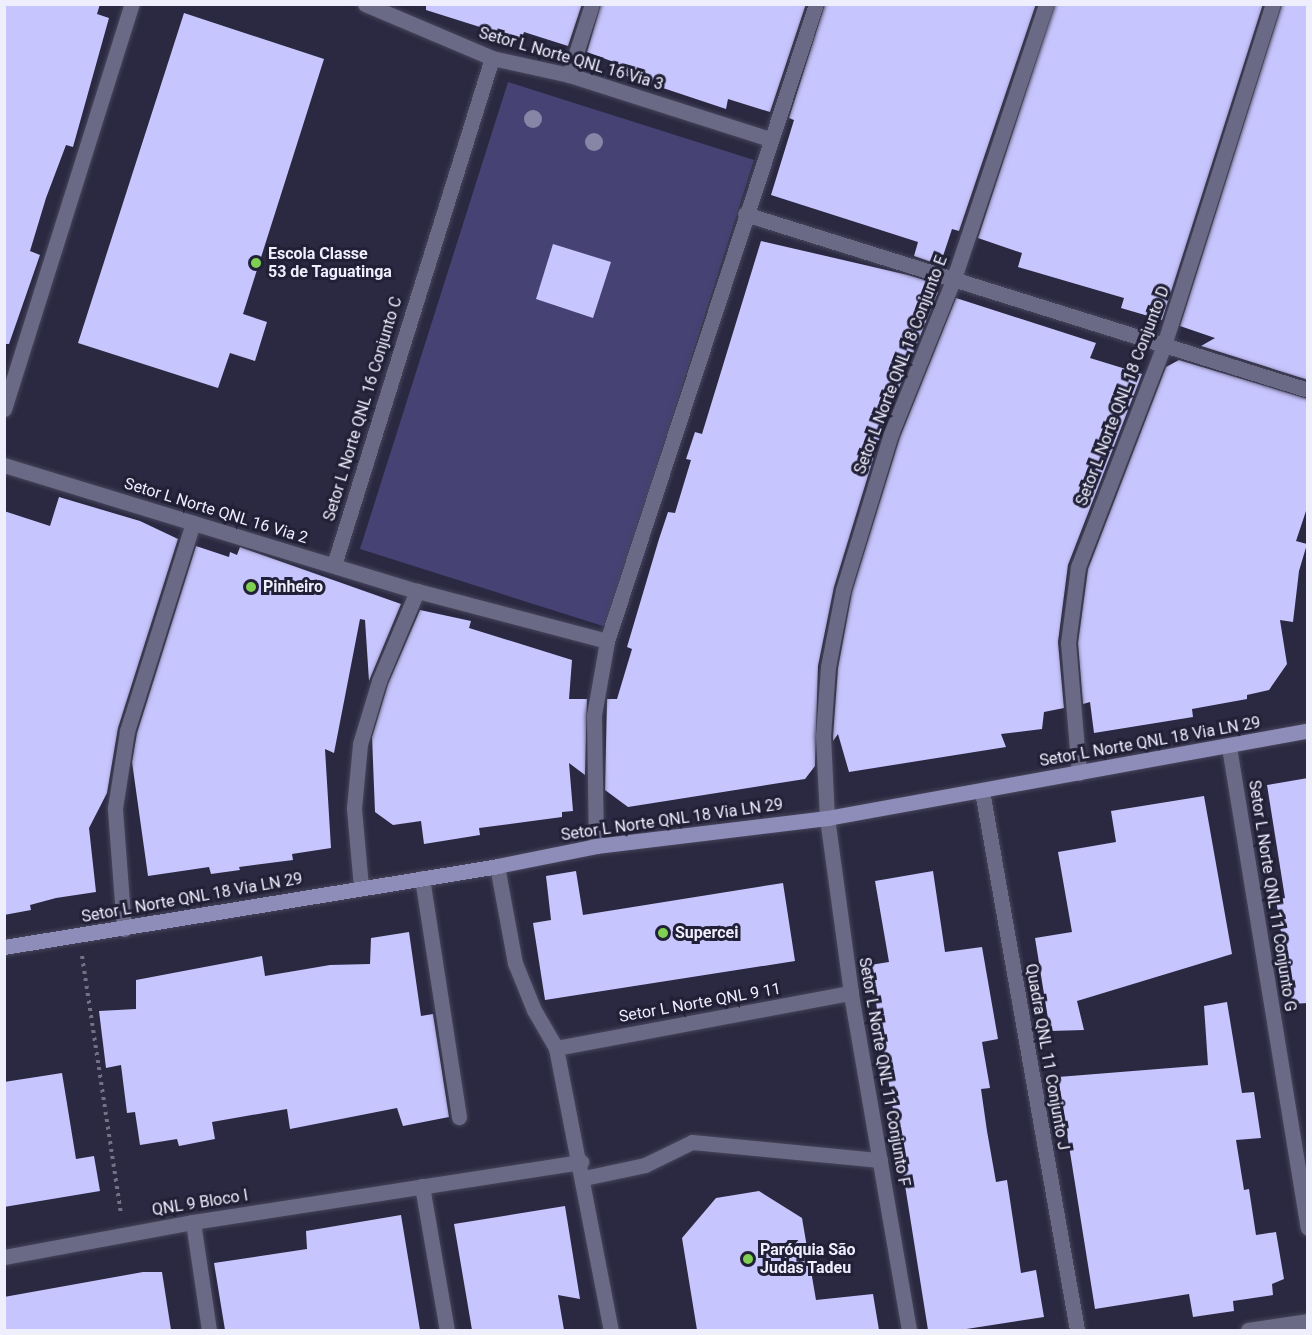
<!DOCTYPE html>
<meta charset="utf-8">
<style>
body{margin:0}
#map{position:relative;width:1312px;height:1335px;overflow:hidden;background:#2b2941;font-family:Roboto,sans-serif}
div>[style]{position:absolute}
.green>*{inset:0;background:#464274}
.building>*{inset:0;background:#c7c5fd}
.path>*{height:4px;margin-top:-2px;transform-origin:0;background:repeating-linear-gradient(90deg,#727186 0 3px,transparent 0 7.5px)}
.roads{filter:drop-shadow(0 0 2px #46455b) drop-shadow(0 0 2px #46455b)}
.lane>*{height:15px;margin:-7.5px;padding:0 7.5px;transform-origin:7.5px;border-radius:7.5px;background:#6b6a86}
.street>*{height:15px;margin:-7.5px;padding:0 7.5px;transform-origin:7.5px;border-radius:7.5px;background:#6b6a86}
.secondary>*{height:15px;margin:-7.5px;padding:0 7.5px;transform-origin:7.5px;border-radius:7.5px;background:#8e8db9}
.trees>*{width:18px;height:18px;margin:-9px;border-radius:50%;background:#8786a6}
.dots>*{width:16px;height:16px;translate:-50% -50%;box-sizing:border-box;border:3px solid #212036;border-radius:50%}
span{translate:-50% -50%;white-space:nowrap;text-align:center;line-height:1.15;-webkit-text-stroke:6px #212036;paint-order:stroke}
.street-label{font-size:16px;color:#eeeefd}
.poi-label{font-size:16px;color:#eeeefd;font-weight:700}
.left{translate:0 -50%;text-align:left}
.frame{position:absolute;inset:0;border:6px solid #eeeefd;pointer-events:none}
</style>
<div id="map">
<div class="green">
<div style="clip-path:polygon(508px 82px,754px 160px,606px 627px,360px 549px)"></div>
</div>
<div class="building">
<div style="clip-path:polygon(4px 4px,100px 4px,97px 14px,109px 18px,73px 147px,66px 145px,46px 198px,30px 251px,40px 255px,9px 344px,4px 344px)"></div>
<div style="clip-path:polygon(426px 4px,582px 4px,568px 46px,524px 32px,521px 40px,426px 10px)"></div>
<div style="clip-path:polygon(601px 4px,806px 4px,770px 112px,728px 99px,726px 109px,618px 73px,619px 64px,587px 52px)"></div>
<div style="clip-path:polygon(825px 4px,1036px 4px,959px 231px,952px 229px,940px 265px,914px 256px,918px 242px,771px 195px,794px 120px,789px 118px)"></div>
<div style="clip-path:polygon(1055px 4px,1263px 4px,1162px 320px,1121px 308px,1124px 298px,1018px 267px,1022px 253px,978px 238px)"></div>
<div style="clip-path:polygon(1282px 4px,1308px 4px,1308px 380px,1201px 346px,1215px 338px,1180px 326px)"></div>
<div style="clip-path:polygon(184px 13px,324px 59px,243px 314px,267px 322px,255px 361px,230px 353px,218px 388px,78px 343px)"></div>
<div style="clip-path:polygon(761px 241px,908px 275px,934px 283px,931px 291px,938px 292px,882px 430px,834px 587px,818px 666px,815px 766px,805px 779px,628px 807px,605px 790px,607px 699px,617px 699px,632px 649px,627px 647px,659px 539px,668px 512px,675px 513px,691px 460px,686px 459px,695px 432px,702px 434px)"></div>
<div style="clip-path:polygon(553px 244px,611px 262px,593px 318px,536px 299px)"></div>
<div style="clip-path:polygon(956px 298px,1096px 343px,1090px 358px,1142px 374px,1068px 565px,1058px 642px,1064px 708px,1044px 712px,1042px 729px,1001px 734px,1006px 747px,849px 772px,838px 734px,833px 741px,833px 736px,838px 668px,852px 592px,900px 437px)"></div>
<div style="clip-path:polygon(1179px 360px,1308px 399px,1308px 505px,1296px 541px,1307px 544px,1299px 571px,1293px 622px,1280px 620px,1287px 664px,1269px 690px,1247px 695px,1247px 699px,1192px 709px,1193px 717px,1094px 733px,1090px 702px,1083px 704px,1078px 643px,1088px 569px,1166px 367px)"></div>
<div style="clip-path:polygon(59px 497px,140px 521px,178px 539px,118px 728px,107px 793px,89px 828px,96px 892px,56px 898px,30px 905px,31px 910px,4px 915px,4px 511px,50px 526px)"></div>
<div style="clip-path:polygon(196px 546px,229px 557px,230px 552px,237px 555px,240px 547px,401px 604px,369px 681px,365px 620px,360px 619px,334px 753px,325px 749px,331px 848px,292px 854px,293px 860px,239px 867px,240px 870px,211px 874px,209px 867px,148px 876px,132px 762px,137px 733px)"></div>
<div style="clip-path:polygon(420px 610px,471px 621px,469px 628px,572px 660px,569px 699px,587px 699px,585px 775px,569px 763px,573px 811px,562px 812px,562px 817px,479px 828px,480px 835px,424px 844px,421px 821px,393px 825px,375px 812px,372px 737px,388px 684px)"></div>
<div style="clip-path:polygon(1308px 778px,1308px 1003px,1292px 1004px,1276px 900px,1285px 898px,1267px 785px)"></div>
<div style="clip-path:polygon(1204px 796px,1232px 954px,1077px 1001px,1084px 1030px,1050px 1031px,1035px 938px,1072px 932px,1058px 852px,1116px 842px,1111px 811px)"></div>
<div style="clip-path:polygon(576px 871px,583px 915px,783px 883px,795px 961px,545px 1000px,533px 923px,551px 920px,546px 876px)"></div>
<div style="clip-path:polygon(933px 871px,945px 952px,982px 947px,998px 1039px,982px 1042px,990px 1088px,981px 1089px,987px 1131px,996px 1182px,1007px 1180px,1021px 1273px,1036px 1270px,1044px 1317px,960px 1330px,928px 1330px,870px 965px,889px 962px,875px 881px)"></div>
<div style="clip-path:polygon(409px 932px,421px 1016px,433px 1014px,449px 1117px,403px 1126px,397px 1108px,290px 1129px,287px 1109px,212px 1122px,215px 1139px,179px 1146px,177px 1139px,140px 1145px,135px 1112px,127px 1113px,121px 1065px,106px 1068px,99px 1011px,136px 1009px,136px 980px,262px 956px,265px 976px,330px 965px,370px 964px,371px 938px)"></div>
<div style="clip-path:polygon(1227px 1002px,1242px 1093px,1254px 1092px,1261px 1138px,1236px 1140px,1244px 1190px,1249px 1189px,1256px 1235px,1276px 1232px,1284px 1279px,1272px 1284px,1273px 1295px,1233px 1301px,1234px 1311px,1193px 1317px,1189px 1294px,1095px 1309px,1058px 1077px,1208px 1065px,1204px 1006px)"></div>
<div style="clip-path:polygon(62px 1073px,76px 1159px,94px 1156px,100px 1191px,4px 1207px,4px 1082px)"></div>
<div style="clip-path:polygon(759px 1191px,802px 1218px,816px 1300px,873px 1294px,879px 1330px,697px 1330px,682px 1238px,716px 1198px)"></div>
<div style="clip-path:polygon(565px 1206px,580px 1299px,558px 1295px,564px 1330px,472px 1330px,454px 1224px)"></div>
<div style="clip-path:polygon(401px 1215px,420px 1330px,225px 1330px,214px 1263px,307px 1249px,306px 1231px)"></div>
<div style="clip-path:polygon(143px 1272px,162px 1272px,171px 1330px,4px 1330px,4px 1297px)"></div>
</div>
<div class="path">
<div style="left:82px;top:956px;width:260px;rotate:81.4deg"></div>
</div>
<div class="roads">
<div class="lane">
<div style="left:584px;top:1178px;width:62px;rotate:-12deg"></div>
<div style="left:645px;top:1165px;width:52px;rotate:-26.1deg"></div>
<div style="left:692px;top:1142px;width:189px;rotate:5.5deg"></div>
</div>
<div class="street">
<div style="left:365px;top:4px;width:138px;rotate:23deg"></div>
<div style="left:492px;top:58px;width:79px;rotate:12.4deg"></div>
<div style="left:569px;top:75px;width:211px;rotate:17.7deg"></div>
<div style="left:569px;top:75px;width:75px;rotate:-72.1deg"></div>
<div style="left:745px;top:214px;width:590px;rotate:17.36deg"></div>
<div style="left:4px;top:409px;width:425px;rotate:-72.5deg"></div>
<div style="left:4px;top:465px;width:432px;rotate:17deg"></div>
<div style="left:417px;top:591px;width:196px;rotate:14.7deg"></div>
<div style="left:334px;top:565px;width:531px;rotate:-72.69deg"></div>
<div style="left:1229px;top:747px;width:487px;rotate:80.7deg"></div>
<div style="left:1079px;top:773px;width:130px;rotate:-94.8deg"></div>
<div style="left:1068px;top:643px;width:77px;rotate:-82.5deg"></div>
<div style="left:1078px;top:567px;width:235px;rotate:-68.8deg"></div>
<div style="left:1163px;top:348px;width:361px;rotate:-72.3deg"></div>
<div style="left:982px;top:791px;width:547px;rotate:80deg"></div>
<div style="left:596px;top:846px;width:131px;rotate:-90.9deg"></div>
<div style="left:594px;top:715px;width:75px;rotate:-80deg"></div>
<div style="left:607px;top:641px;width:670px;rotate:-71.84deg"></div>
<div style="left:497px;top:866px;width:99px;rotate:79.5deg"></div>
<div style="left:515px;top:963px;width:51px;rotate:68deg"></div>
<div style="left:534px;top:1010px;width:44px;rotate:59.9deg"></div>
<div style="left:556px;top:1048px;width:287px;rotate:79deg"></div>
<div style="left:422px;top:878px;width:242px;rotate:81.2deg"></div>
<div style="left:361px;top:887px;width:79px;rotate:-95.1deg"></div>
<div style="left:354px;top:808px;width:64px;rotate:-84.6deg"></div>
<div style="left:360px;top:744px;width:66px;rotate:-73.2deg"></div>
<div style="left:379px;top:681px;width:98px;rotate:-67.1deg"></div>
<div style="left:124px;top:929px;width:121px;rotate:-94.3deg"></div>
<div style="left:115px;top:808px;width:78px;rotate:-81.1deg"></div>
<div style="left:127px;top:731px;width:218px;rotate:-72.4deg"></div>
<div style="left:556px;top:1048px;width:300px;rotate:-10.6deg"></div>
<div style="left:422px;top:1186px;width:146px;rotate:80.2deg"></div>
<div style="left:193px;top:1222px;width:109px;rotate:81.6deg"></div>
<div style="left:4px;top:1257px;width:192px;rotate:-10.5deg"></div>
<div style="left:193px;top:1222px;width:393px;rotate:-8.8deg"></div>
<div style="left:909px;top:1330px;width:342px;rotate:-99.8deg"></div>
<div style="left:851px;top:993px;width:177px;rotate:-97.8deg"></div>
<div style="left:827px;top:818px;width:82px;rotate:-92.8deg"></div>
<div style="left:823px;top:736px;width:69px;rotate:-85.9deg"></div>
<div style="left:828px;top:667px;width:78px;rotate:-79deg"></div>
<div style="left:843px;top:590px;width:163px;rotate:-72.9deg"></div>
<div style="left:891px;top:434px;width:168px;rotate:-68deg"></div>
<div style="left:954px;top:278px;width:289px;rotate:-71.4deg"></div>
<div style="left:1248px;top:1330px;width:61px;rotate:-8.5deg"></div>
</div>
<div class="secondary">
<div style="left:4px;top:947px;width:500px;rotate:-9.3deg"></div>
<div style="left:497px;top:866px;width:101px;rotate:-11.4deg"></div>
<div style="left:596px;top:846px;width:233px;rotate:-6.9deg"></div>
<div style="left:827px;top:818px;width:489px;rotate:-10.3deg"></div>
</div>
</div>
<div class="trees">
<div style="left:533px;top:119px"></div>
<div style="left:594px;top:142px"></div>
</div>
<div class="dots">
<div style="left:256px;top:263px;background:#7fd052"></div>
<div style="left:251px;top:587px;background:#7fd052"></div>
<div style="left:663px;top:933px;background:#7fd052"></div>
<div style="left:748px;top:1259px;background:#7fd052"></div>
</div>
<div class="street-label">
<span style="left:571px;top:59px;rotate:16deg">Setor L Norte QNL 16 Via 3</span>
<span style="left:901px;top:365px;rotate:-69deg">Setor L Norte QNL 18 Conjunto E</span>
<span style="left:1123px;top:396px;rotate:-69deg">Setor L Norte QNL 18 Conjunto D</span>
<span style="left:363px;top:409px;rotate:-73deg">Setor L Norte QNL 16 Conjunto C</span>
<span style="left:216px;top:511px;rotate:17deg">Setor L Norte QNL 16 Via 2</span>
<span style="left:1150px;top:742px;rotate:-10deg">Setor L Norte QNL 18 Via LN 29</span>
<span style="left:672px;top:820px;rotate:-8deg">Setor L Norte QNL 18 Via LN 29</span>
<span style="left:1272px;top:896px;rotate:81deg">Setor L Norte QNL 11 Conjunto G</span>
<span style="left:192px;top:898px;rotate:-10deg">Setor L Norte QNL 18 Via LN 29</span>
<span style="left:700px;top:1003px;rotate:-10deg">Setor L Norte QNL 9 11</span>
<span style="left:1047px;top:1057px;rotate:80deg">Quadra QNL 11 Conjunto J</span>
<span style="left:884px;top:1072px;rotate:80deg">Setor L Norte QNL 11 Conjunto F</span>
<span style="left:200px;top:1203px;rotate:-9deg">QNL 9 Bloco I</span>
</div>
<div class="poi-label">
<span class="left" style="left:268px;top:263px">Escola Classe<br>53 de Taguatinga</span>
<span class="left" style="left:263px;top:587px">Pinheiro</span>
<span class="left" style="left:675px;top:933px">Supercei</span>
<span class="left" style="left:760px;top:1259px">Paróquia São<br>Judas Tadeu</span>
</div>
<div class="frame"></div>
</div>
